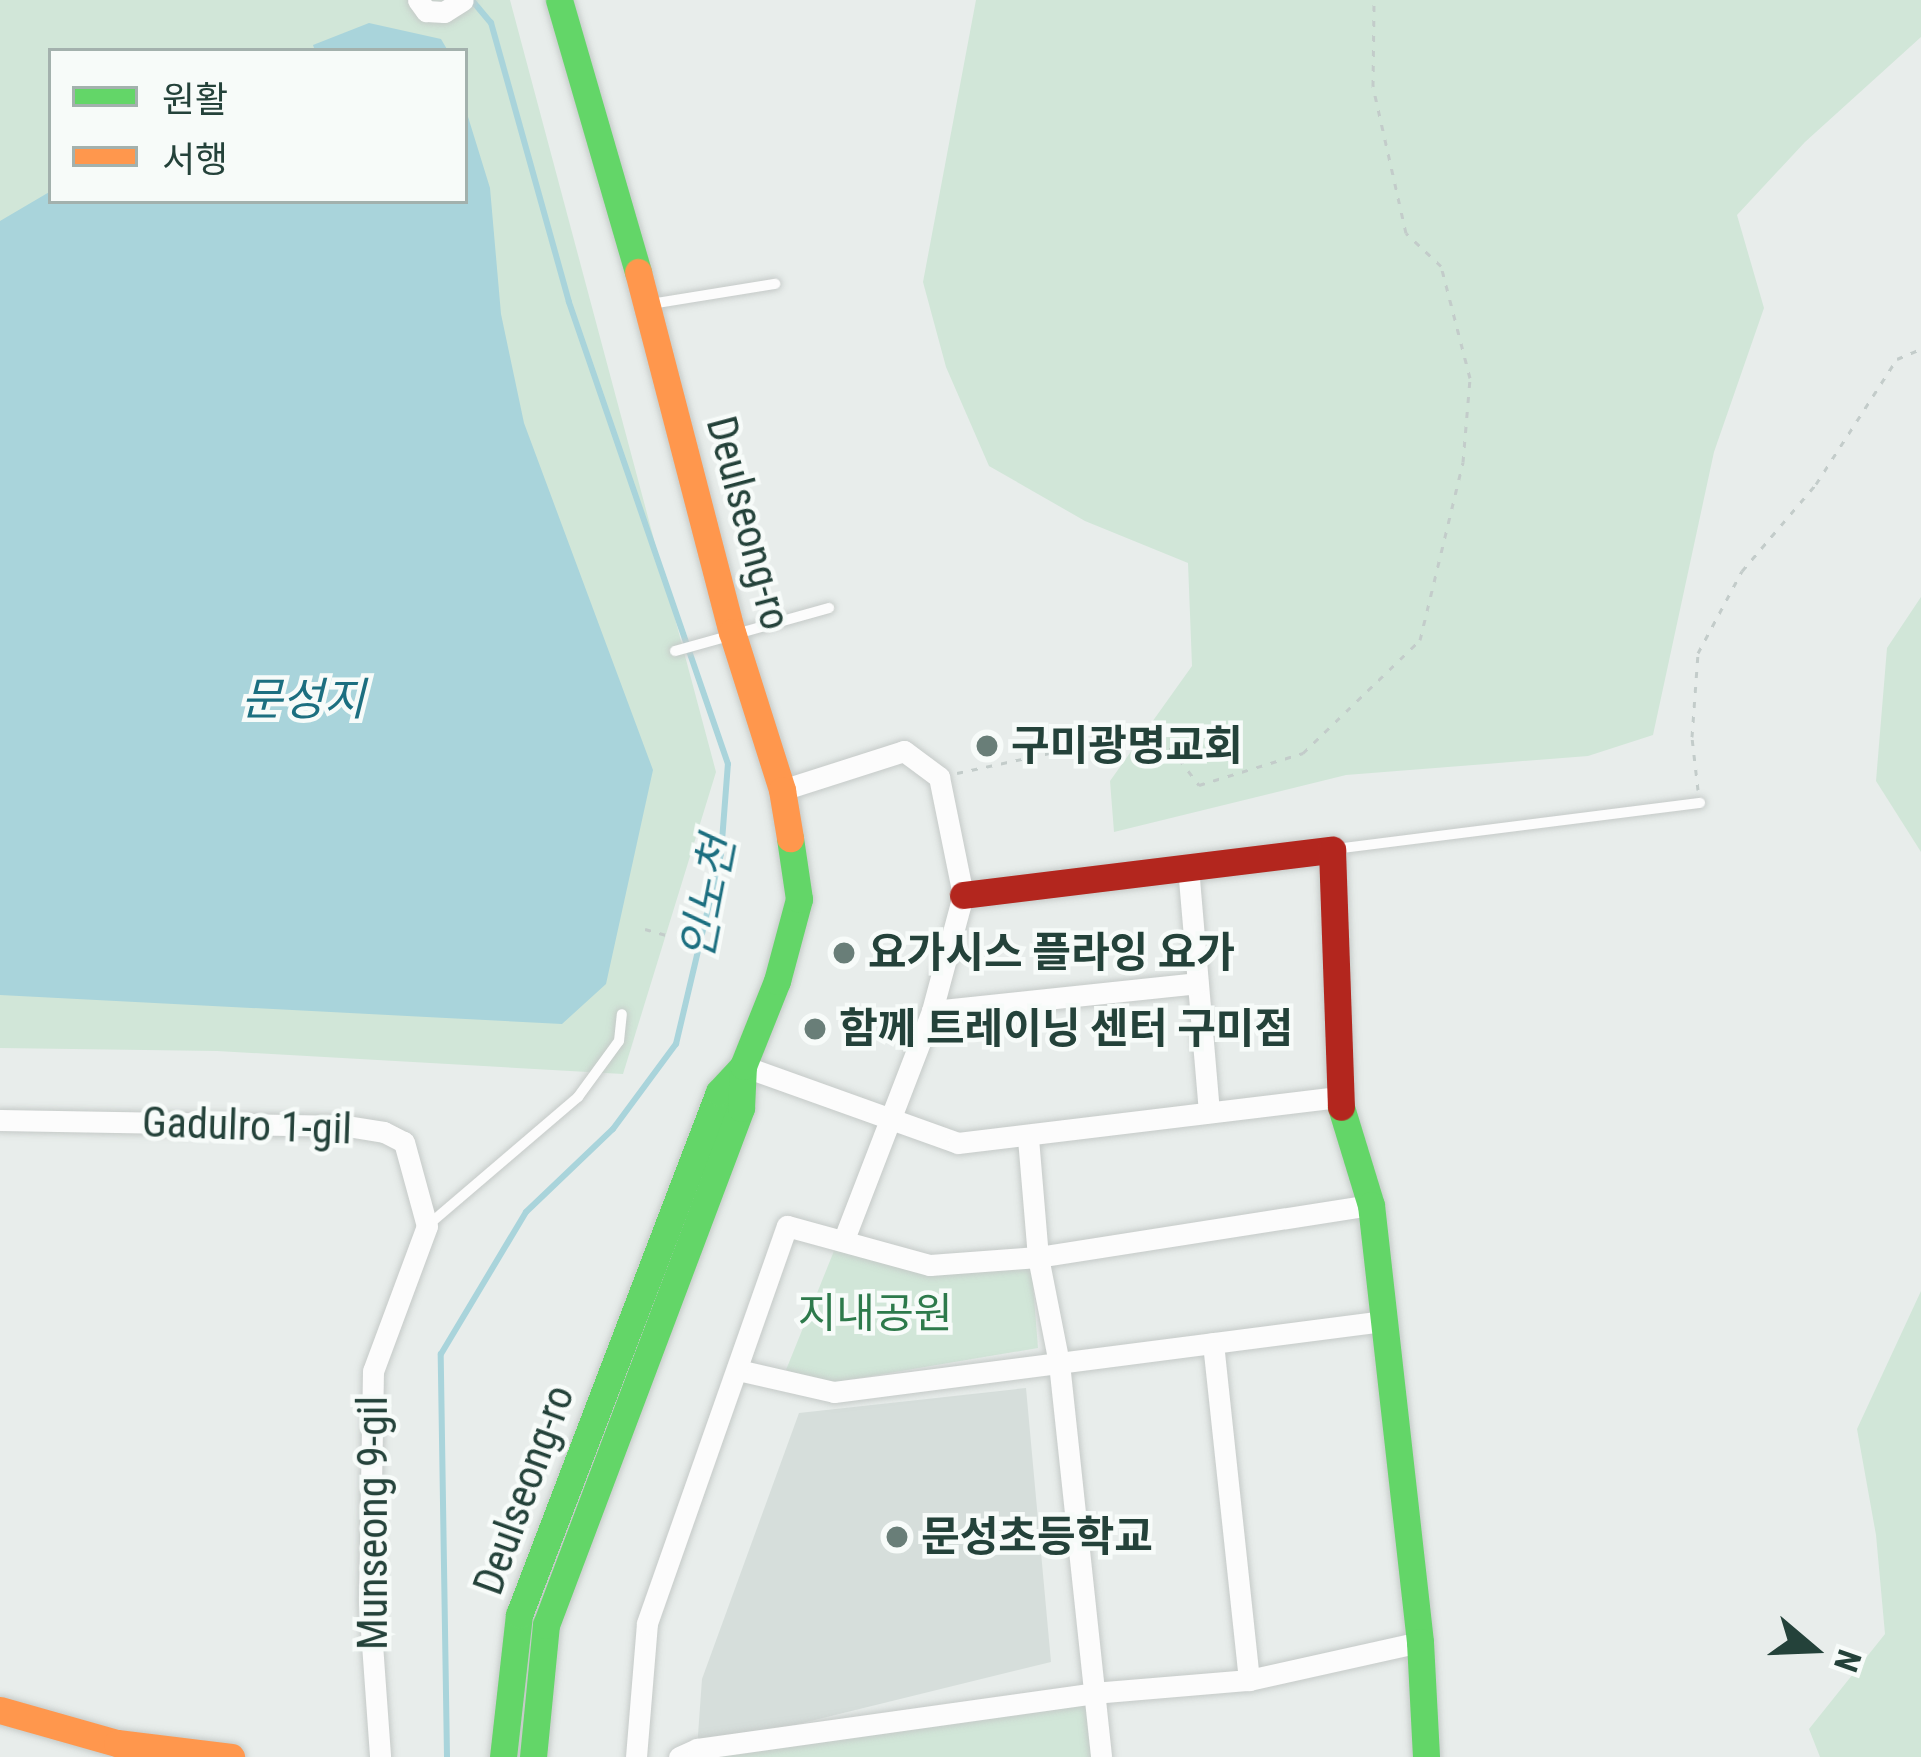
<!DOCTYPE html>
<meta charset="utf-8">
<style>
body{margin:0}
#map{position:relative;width:1921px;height:1757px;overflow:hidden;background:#e8edeb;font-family:"Roboto Condensed","Noto Sans KR",sans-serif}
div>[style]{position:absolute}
.built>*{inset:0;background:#d6dedb}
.green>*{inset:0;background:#d1e6d8}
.water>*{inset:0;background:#a9d4db}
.stream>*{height:6px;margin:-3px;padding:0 3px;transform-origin:3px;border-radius:3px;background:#a9d4db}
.path>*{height:3px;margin-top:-1.5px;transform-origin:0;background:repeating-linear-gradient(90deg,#c3ccca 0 6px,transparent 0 15px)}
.roads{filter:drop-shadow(0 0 3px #c5cac8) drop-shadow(0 0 3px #c5cac8)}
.lane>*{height:10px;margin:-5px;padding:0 5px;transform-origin:5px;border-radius:5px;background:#fcfcfc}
.street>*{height:21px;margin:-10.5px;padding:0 10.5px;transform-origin:10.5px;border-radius:10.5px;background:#fcfcfc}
.fast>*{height:27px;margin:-13.5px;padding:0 13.5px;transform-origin:13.5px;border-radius:13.5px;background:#63d668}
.slow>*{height:27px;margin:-13.5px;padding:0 13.5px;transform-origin:13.5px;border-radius:13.5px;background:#ff974d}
.jam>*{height:27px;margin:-13.5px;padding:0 13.5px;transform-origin:13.5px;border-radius:13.5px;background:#b3261e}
.dots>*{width:33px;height:33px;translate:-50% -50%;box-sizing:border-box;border:6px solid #f7fbf9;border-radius:50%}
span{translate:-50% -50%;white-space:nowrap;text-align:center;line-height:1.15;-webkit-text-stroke:9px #f7fbf9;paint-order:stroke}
.street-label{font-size:42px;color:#24423a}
.poi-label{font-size:42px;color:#24423a;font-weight:700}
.left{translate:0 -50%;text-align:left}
.park-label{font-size:42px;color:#2d7a4b}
.water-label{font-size:45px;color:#1c6f80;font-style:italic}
.legend{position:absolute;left:48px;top:48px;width:420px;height:156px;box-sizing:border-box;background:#f7fbf9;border:3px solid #a3b1ad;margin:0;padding:15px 21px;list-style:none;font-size:36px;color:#24423a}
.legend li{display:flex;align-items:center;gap:24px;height:60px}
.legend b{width:60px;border:3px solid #a3b1ad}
.north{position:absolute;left:1753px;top:1589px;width:120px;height:120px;-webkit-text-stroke:9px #f7fbf9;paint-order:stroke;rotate:109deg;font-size:33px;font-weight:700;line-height:48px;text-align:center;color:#24423a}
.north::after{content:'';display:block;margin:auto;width:42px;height:54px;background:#24423a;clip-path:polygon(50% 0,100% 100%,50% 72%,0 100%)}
</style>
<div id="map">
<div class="built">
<div style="clip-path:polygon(1026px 1388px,1051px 1662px,697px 1749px,702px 1679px,799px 1413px)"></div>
</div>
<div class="green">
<div style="clip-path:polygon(evenodd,0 0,510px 0,716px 772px,623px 1074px,217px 1051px,0 1048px,0 0,51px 51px,465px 51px,465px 201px,51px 201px,51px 51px)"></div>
<div style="clip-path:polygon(976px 0,1921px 0,1921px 37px,1805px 142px,1737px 215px,1764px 308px,1714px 452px,1653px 735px,1588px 756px,1346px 775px,1114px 832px,1110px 781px,1192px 666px,1188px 563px,1085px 521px,989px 466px,946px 367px,923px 282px)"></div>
<div style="clip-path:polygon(1921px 597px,1921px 852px,1876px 781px,1887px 648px)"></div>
<div style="clip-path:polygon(838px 1241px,930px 1268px,1031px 1259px,1038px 1348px,824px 1384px,786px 1370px)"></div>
<div style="clip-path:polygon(1921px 1291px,1921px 1757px,1820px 1757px,1809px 1729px,1885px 1634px,1876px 1535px,1857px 1429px)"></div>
<div style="clip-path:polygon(1093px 1693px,1098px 1757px,693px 1757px)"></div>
</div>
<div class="water">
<div style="clip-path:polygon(369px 23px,441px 39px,448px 51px,315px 51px,313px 45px)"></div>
<div style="clip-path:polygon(465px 107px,490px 188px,501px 314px,524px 423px,653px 770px,606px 984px,562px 1024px,0 995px,0 221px,51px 191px,51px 201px,465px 201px)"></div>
</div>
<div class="stream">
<div style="left:447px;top:1757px;width:403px;rotate:-90.9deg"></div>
<div style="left:441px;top:1354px;width:165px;rotate:-59.1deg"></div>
<div style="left:526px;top:1212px;width:120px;rotate:-43.7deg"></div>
<div style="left:613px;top:1129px;width:106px;rotate:-53.5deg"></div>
<div style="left:676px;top:1044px;width:195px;rotate:-76.7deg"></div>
<div style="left:721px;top:854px;width:90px;rotate:-85.6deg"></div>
<div style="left:728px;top:764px;width:489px;rotate:-109deg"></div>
<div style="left:569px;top:302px;width:290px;rotate:-105.6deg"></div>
<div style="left:491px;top:23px;width:30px;rotate:-130deg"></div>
</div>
<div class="path">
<div style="left:957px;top:773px;width:114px;rotate:-12.2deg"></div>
<div style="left:1068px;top:749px;width:102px;rotate:-1.1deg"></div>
<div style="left:1170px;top:747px;width:48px;rotate:52.7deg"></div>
<div style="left:1199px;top:785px;width:109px;rotate:-17.1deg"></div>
<div style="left:1303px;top:753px;width:163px;rotate:-44deg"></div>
<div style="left:1420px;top:640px;width:183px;rotate:-76.4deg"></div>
<div style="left:1463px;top:462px;width:84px;rotate:-85.2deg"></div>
<div style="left:1470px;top:378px;width:116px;rotate:-104.5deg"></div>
<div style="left:1441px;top:266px;width:48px;rotate:-136.7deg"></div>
<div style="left:1406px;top:233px;width:151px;rotate:-102.7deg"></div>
<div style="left:1373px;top:86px;width:86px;rotate:-89.3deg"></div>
<div style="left:1698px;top:790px;width:53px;rotate:-96.5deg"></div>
<div style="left:1692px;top:737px;width:84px;rotate:-85.9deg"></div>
<div style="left:1698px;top:653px;width:93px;rotate:-61.8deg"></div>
<div style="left:1742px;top:571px;width:114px;rotate:-49.6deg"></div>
<div style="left:1816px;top:484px;width:149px;rotate:-57.1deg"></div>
<div style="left:1897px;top:359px;width:26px;rotate:-23deg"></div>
<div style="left:645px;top:929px;width:22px;rotate:16deg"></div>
</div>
<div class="roads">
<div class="lane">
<div style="left:651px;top:304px;width:126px;rotate:-9.2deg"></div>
<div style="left:675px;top:651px;width:160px;rotate:-15.6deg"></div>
<div style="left:1335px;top:849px;width:368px;rotate:-7.2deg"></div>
<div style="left:427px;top:1226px;width:199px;rotate:-40.5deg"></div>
<div style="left:578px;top:1097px;width:69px;rotate:-53.8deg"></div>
<div style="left:619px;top:1041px;width:27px;rotate:-84deg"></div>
</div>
<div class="street">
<div style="left:418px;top:0;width:14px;rotate:54deg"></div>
<div style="left:426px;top:11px;width:18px;rotate:3deg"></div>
<div style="left:444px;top:12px;width:22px;rotate:-32deg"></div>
<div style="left:782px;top:790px;width:128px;rotate:-17.7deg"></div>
<div style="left:904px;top:751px;width:44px;rotate:36.6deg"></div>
<div style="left:939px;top:777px;width:120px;rotate:78.5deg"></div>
<div style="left:963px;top:895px;width:120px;rotate:105deg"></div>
<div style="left:932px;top:1011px;width:244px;rotate:111.1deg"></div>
<div style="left:1188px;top:867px;width:246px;rotate:85.1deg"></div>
<div style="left:932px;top:1011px;width:267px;rotate:-6deg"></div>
<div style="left:743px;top:1066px;width:228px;rotate:19.7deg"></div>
<div style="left:958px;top:1143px;width:383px;rotate:-6.9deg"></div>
<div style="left:0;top:1120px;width:347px;rotate:1deg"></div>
<div style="left:347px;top:1126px;width:37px;rotate:9deg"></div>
<div style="left:384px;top:1132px;width:22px;rotate:27deg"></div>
<div style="left:404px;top:1142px;width:87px;rotate:74.7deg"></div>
<div style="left:427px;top:1226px;width:155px;rotate:110.4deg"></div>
<div style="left:373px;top:1371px;width:231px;rotate:91deg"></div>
<div style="left:369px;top:1602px;width:155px;rotate:85.9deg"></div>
<div style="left:1028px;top:1138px;width:119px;rotate:85.2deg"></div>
<div style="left:1038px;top:1257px;width:108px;rotate:78.8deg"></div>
<div style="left:1059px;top:1363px;width:396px;rotate:83.9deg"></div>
<div style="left:1213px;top:1343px;width:339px;rotate:83.9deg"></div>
<div style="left:738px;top:1370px;width:98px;rotate:12.9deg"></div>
<div style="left:834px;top:1392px;width:555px;rotate:-7.36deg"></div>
<div style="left:636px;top:1757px;width:134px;rotate:-85.3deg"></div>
<div style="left:647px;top:1623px;width:421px;rotate:-70.6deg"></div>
<div style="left:787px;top:1226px;width:148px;rotate:15.3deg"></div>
<div style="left:930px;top:1265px;width:108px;rotate:-4.2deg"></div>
<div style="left:1038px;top:1257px;width:337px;rotate:-8.9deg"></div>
<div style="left:679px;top:1757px;width:20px;rotate:-24deg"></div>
<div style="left:697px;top:1749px;width:400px;rotate:-8deg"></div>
<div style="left:1093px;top:1693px;width:157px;rotate:-4.8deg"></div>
<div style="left:1249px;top:1680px;width:175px;rotate:-12.5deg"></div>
</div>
<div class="fast">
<div style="left:559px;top:0;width:283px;rotate:73.8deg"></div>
<div style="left:1341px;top:1107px;width:102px;rotate:73deg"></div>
<div style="left:1371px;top:1205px;width:440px;rotate:83.6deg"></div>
<div style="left:1420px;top:1642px;width:115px;rotate:87deg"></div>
<div style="left:503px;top:1757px;width:143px;rotate:-83.6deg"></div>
<div style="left:519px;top:1615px;width:560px;rotate:-69.07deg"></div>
<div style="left:719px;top:1092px;width:35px;rotate:-47deg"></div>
<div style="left:533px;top:1757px;width:133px;rotate:-84.4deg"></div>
<div style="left:546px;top:1625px;width:553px;rotate:-69.33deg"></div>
<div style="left:741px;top:1108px;width:42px;rotate:-87.3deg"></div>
<div style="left:743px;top:1066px;width:92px;rotate:-68.2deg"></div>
<div style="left:777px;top:981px;width:85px;rotate:-75deg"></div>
<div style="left:799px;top:899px;width:62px;rotate:-98.4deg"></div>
</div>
<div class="slow">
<div style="left:638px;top:272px;width:372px;rotate:75.4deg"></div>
<div style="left:732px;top:632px;width:166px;rotate:72.4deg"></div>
<div style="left:782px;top:790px;width:49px;rotate:80.5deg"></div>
<div style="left:0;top:1710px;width:122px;rotate:15.8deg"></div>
<div style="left:117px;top:1743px;width:115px;rotate:7deg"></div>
</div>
<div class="jam">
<div style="left:963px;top:895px;width:372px;rotate:-7deg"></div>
<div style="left:1332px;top:850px;width:257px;rotate:88deg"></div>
</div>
</div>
<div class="dots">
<div style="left:987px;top:746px;background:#697e78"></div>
<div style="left:844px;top:953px;background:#697e78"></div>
<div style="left:815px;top:1029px;background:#697e78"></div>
<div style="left:897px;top:1537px;background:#697e78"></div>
</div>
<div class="street-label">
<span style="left:748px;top:523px;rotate:75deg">Deulseong-ro</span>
<span style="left:247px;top:1126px;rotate:2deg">Gadulro 1-gil</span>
<span style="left:524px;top:1490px;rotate:-70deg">Deulseong-ro</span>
<span style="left:373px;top:1523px;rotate:-90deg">Munseong 9-gil</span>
</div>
<div class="poi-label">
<span class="left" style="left:1011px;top:746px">구미광명교회</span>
<span class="left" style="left:868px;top:953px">요가시스 플라잉 요가</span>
<span class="left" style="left:839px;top:1029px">함께 트레이닝 센터 구미점</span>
<span class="left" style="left:921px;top:1537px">문성초등학교</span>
</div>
<div class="park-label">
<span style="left:875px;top:1314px">지내공원</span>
</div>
<div class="water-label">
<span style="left:303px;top:700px">문성지</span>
<span style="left:708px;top:898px;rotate:-79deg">인노천</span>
</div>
<ul class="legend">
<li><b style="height:15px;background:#63d668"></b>원활</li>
<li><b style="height:15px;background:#ff974d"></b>서행</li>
</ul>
<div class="north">N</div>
</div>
